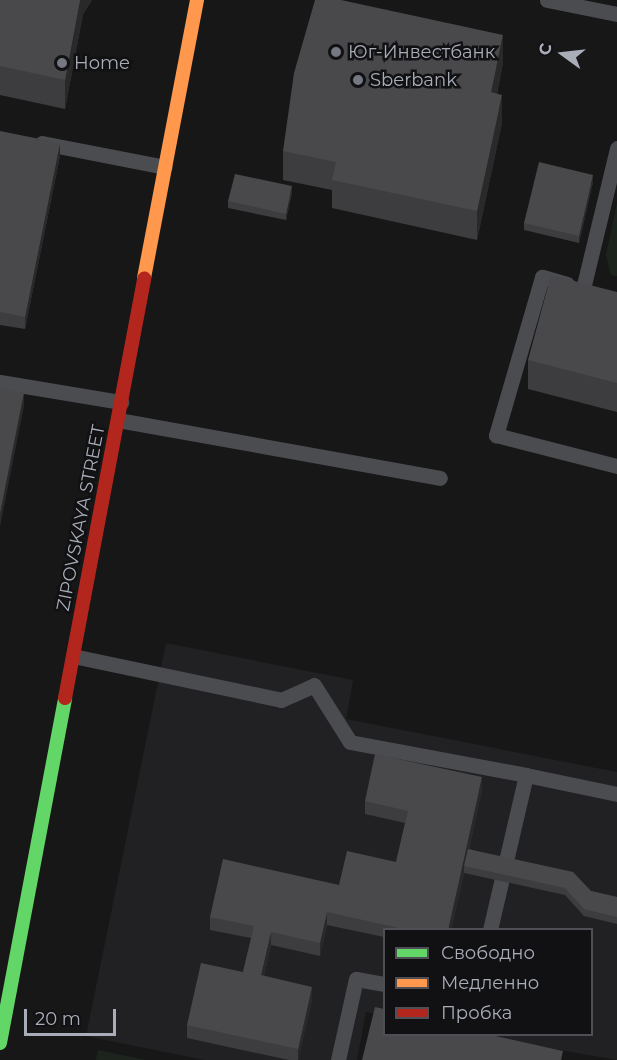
<!DOCTYPE html>
<meta charset="utf-8">
<style>
body{margin:0}
#map{position:relative;width:617px;height:1060px;overflow:hidden;background:#171717;font-family:Montserrat,sans-serif}
div>[style]{position:absolute}
.built>*{inset:0;background:#212123}
.green>*{inset:0;background:#1d241e}
.lane>*{height:15px;margin:-7.5px;padding:0 7.5px;transform-origin:7.5px;border-radius:7.5px;background:#4b4c50}
.fast>*{height:14px;margin:-7px;padding:0 7px;transform-origin:7px;border-radius:7px;background:#63d668}
.slow>*{height:14px;margin:-7px;padding:0 7px;transform-origin:7px;border-radius:7px;background:#ff974d}
.jam>*{height:14px;margin:-7px;padding:0 7px;transform-origin:7px;border-radius:7px;background:#b3261e}
.wall>*{inset:0;background:#3d3d3f}
.shaded-wall>*{inset:0;background:#29292a}
.building>*{inset:0;background:#49494c}
.dots>*{width:16px;height:16px;translate:-50% -50%;box-sizing:border-box;border:3px solid #111113;border-radius:50%}
span{translate:-50% -50%;white-space:nowrap;text-align:center;line-height:1.15;-webkit-text-stroke:5px #111113;paint-order:stroke}
.poi-label{font-size:18px;color:#a8adb8}
.left{translate:0 -50%;text-align:left}
.street-label{font-size:18px;color:#a8adb8}
.legend{position:absolute;left:383px;top:928px;width:210px;height:108px;box-sizing:border-box;background:#111113;border:2px solid #4d4f55;margin:0;padding:8px 10px;list-style:none;font-size:18px;color:#a8adb8}
.legend li{display:flex;align-items:center;gap:12px;height:30px}
.legend b{width:30px;border:2px solid #4d4f55}
.north{position:absolute;left:533px;top:24px;width:60px;height:60px;-webkit-text-stroke:4px #111113;paint-order:stroke;rotate:285deg;font-size:16px;font-weight:700;line-height:24px;text-align:center;color:#a8adb8}
.north::after{content:'';display:block;margin:auto;width:21px;height:27px;background:#a8adb8;clip-path:polygon(50% 0,100% 100%,50% 72%,0 100%)}
.scale{position:absolute;left:24px;top:1009px;width:92px;height:27px;box-sizing:border-box;border:3px solid #a8adb8;border-top:0;padding-left:8px;font-size:18px;line-height:21px;white-space:nowrap;color:#a8adb8;-webkit-text-stroke:4px #111113;paint-order:stroke}
</style>
<div id="map">
<div class="built">
<div style="clip-path:polygon(166px 643px,353px 680px,346px 719px,617px 772px,617px 1060px,476px 1035px,592px 1034px,592px 930px,384px 930px,384px 1016px,366px 1012px,357px 1060px,204px 1060px,86px 1036px)"></div>
</div>
<div class="green">
<div style="clip-path:polygon(617px 203px,617px 276px,611px 275px,606px 255px)"></div>
<div style="clip-path:polygon(98px 1050px,146px 1060px,96px 1060px)"></div>
</div>
<div class="lane">
<div style="left:547px;top:0;width:71px;rotate:11.3deg"></div>
<div style="left:42px;top:143px;width:125px;rotate:11deg"></div>
<div style="left:567px;top:284px;width:26px;rotate:-164deg"></div>
<div style="left:542px;top:277px;width:165px;rotate:106.2deg"></div>
<div style="left:496px;top:435px;width:125px;rotate:14.4deg"></div>
<div style="left:583px;top:289px;width:145px;rotate:-76.4deg"></div>
<div style="left:0;top:382px;width:123px;rotate:9.4deg"></div>
<div style="left:118px;top:420px;width:327px;rotate:10.2deg"></div>
<div style="left:73px;top:656px;width:213px;rotate:11.9deg"></div>
<div style="left:281px;top:700px;width:36px;rotate:-24deg"></div>
<div style="left:314px;top:685px;width:67px;rotate:57.7deg"></div>
<div style="left:350px;top:742px;width:179px;rotate:10.6deg"></div>
<div style="left:526px;top:775px;width:159px;rotate:103.1deg"></div>
<div style="left:526px;top:775px;width:93px;rotate:11.8deg"></div>
<div style="left:338px;top:1060px;width:83px;rotate:-77.5deg"></div>
<div style="left:356px;top:979px;width:28px;rotate:10deg"></div>
</div>
<div class="fast">
<div style="left:0;top:1043px;width:351px;rotate:-79.3deg"></div>
</div>
<div class="slow">
<div style="left:144px;top:278px;width:283px;rotate:-79.2deg"></div>
</div>
<div class="jam">
<div style="left:65px;top:698px;width:427px;rotate:-79.3deg"></div>
</div>
<div class="wall">
<div style="clip-path:polygon(0 0,92px 0,83px 14px,65px 109px,0 95px)"></div>
<div style="clip-path:polygon(503px 63px,497px 94px,502px 123px,477px 240px,332px 208px,332px 190px,283px 180px,283px 151px)"></div>
<div style="clip-path:polygon(0 133px,60px 156px,25px 329px,0 325px)"></div>
<div style="clip-path:polygon(593px 182px,579px 243px,524px 230px,524px 223px)"></div>
<div style="clip-path:polygon(292px 193px,286px 220px,228px 208px,228px 201px)"></div>
<div style="clip-path:polygon(617px 292px,617px 412px,528px 389px,528px 360px)"></div>
<div style="clip-path:polygon(482px 790px,469px 849px,591px 891px,617px 897px,617px 924px,584px 916px,565px 895px,464px 873px,451px 930px,384px 930px,384px 937px,327px 925px,320px 956px,271px 945px,264px 976px,312px 1000px,298px 1060px,289px 1060px,187px 1038px,187px 1025px,243px 972px,251px 938px,210px 930px,210px 917px,339px 885px,396px 862px,405px 823px,365px 814px,365px 801px)"></div>
</div>
<div class="shaded-wall">
<div style="clip-path:polygon(80px 0,92px 0,83px 14px,65px 109px,65px 80px)"></div>
<div style="clip-path:polygon(503px 35px,503px 63px,491px 121px,491px 92px)"></div>
<div style="clip-path:polygon(502px 95px,502px 123px,477px 240px,477px 211px)"></div>
<div style="clip-path:polygon(60px 143px,60px 156px,25px 329px,25px 317px)"></div>
<div style="clip-path:polygon(593px 175px,593px 182px,579px 243px,579px 236px)"></div>
<div style="clip-path:polygon(292px 186px,292px 193px,286px 220px,286px 214px)"></div>
<div style="clip-path:polygon(24px 393px,24px 406px,0 527px,0 514px)"></div>
<div style="clip-path:polygon(482px 777px,482px 790px,465px 867px,464px 866px,464px 873px,451px 930px,448px 930px)"></div>
<div style="clip-path:polygon(327px 912px,327px 925px,320px 956px,320px 943px)"></div>
<div style="clip-path:polygon(271px 932px,271px 945px,261px 988px,261px 975px)"></div>
<div style="clip-path:polygon(312px 987px,312px 1000px,298px 1060px,298px 1049px)"></div>
</div>
<div class="building">
<div style="clip-path:polygon(0 0,80px 0,65px 80px,0 66px)"></div>
<div style="clip-path:polygon(315px 0,341px 0,503px 35px,491px 92px,502px 95px,477px 211px,332px 180px,336px 162px,283px 151px,294px 73px)"></div>
<div style="clip-path:polygon(0 131px,60px 143px,25px 317px,0 312px)"></div>
<div style="clip-path:polygon(539px 162px,593px 175px,579px 236px,524px 223px)"></div>
<div style="clip-path:polygon(235px 174px,292px 186px,286px 214px,228px 201px)"></div>
<div style="clip-path:polygon(551px 275px,617px 292px,617px 383px,528px 360px)"></div>
<div style="clip-path:polygon(0 388px,24px 393px,0 514px)"></div>
<div style="clip-path:polygon(375px 754px,482px 777px,448px 930px,408px 930px,327px 912px,320px 943px,271px 932px,261px 975px,312px 987px,298px 1049px,187px 1025px,201px 963px,243px 972px,254px 926px,210px 917px,223px 859px,339px 885px,347px 851px,396px 862px,408px 811px,365px 801px)"></div>
<div style="clip-path:polygon(468px 849px,573px 872px,591px 891px,617px 897px,617px 917px,584px 909px,565px 888px,464px 866px)"></div>
<div style="clip-path:polygon(375px 1007px,384px 1009px,384px 1035px,491px 1035px,563px 1051px,561px 1060px,362px 1060px)"></div>
</div>
<div class="dots">
<div style="left:336px;top:52px;background:#757880"></div>
<div style="left:62px;top:63px;background:#757880"></div>
<div style="left:358px;top:80px;background:#757880"></div>
</div>
<div class="poi-label">
<span class="left" style="left:348px;top:52px">Юг-Инвестбанк</span>
<span class="left" style="left:74px;top:63px">Home</span>
<span class="left" style="left:370px;top:80px">Sberbank</span>
</div>
<div class="street-label">
<span style="left:81px;top:518px;rotate:-79deg">ZIPOVSKAYA STREET</span>
</div>
<ul class="legend">
<li><b style="height:8px;background:#63d668"></b>Свободно</li>
<li><b style="height:8px;background:#ff974d"></b>Медленно</li>
<li><b style="height:8px;background:#b3261e"></b>Пробка</li>
</ul>
<div class="north">С</div>
<div class="scale">20 m</div>
</div>
